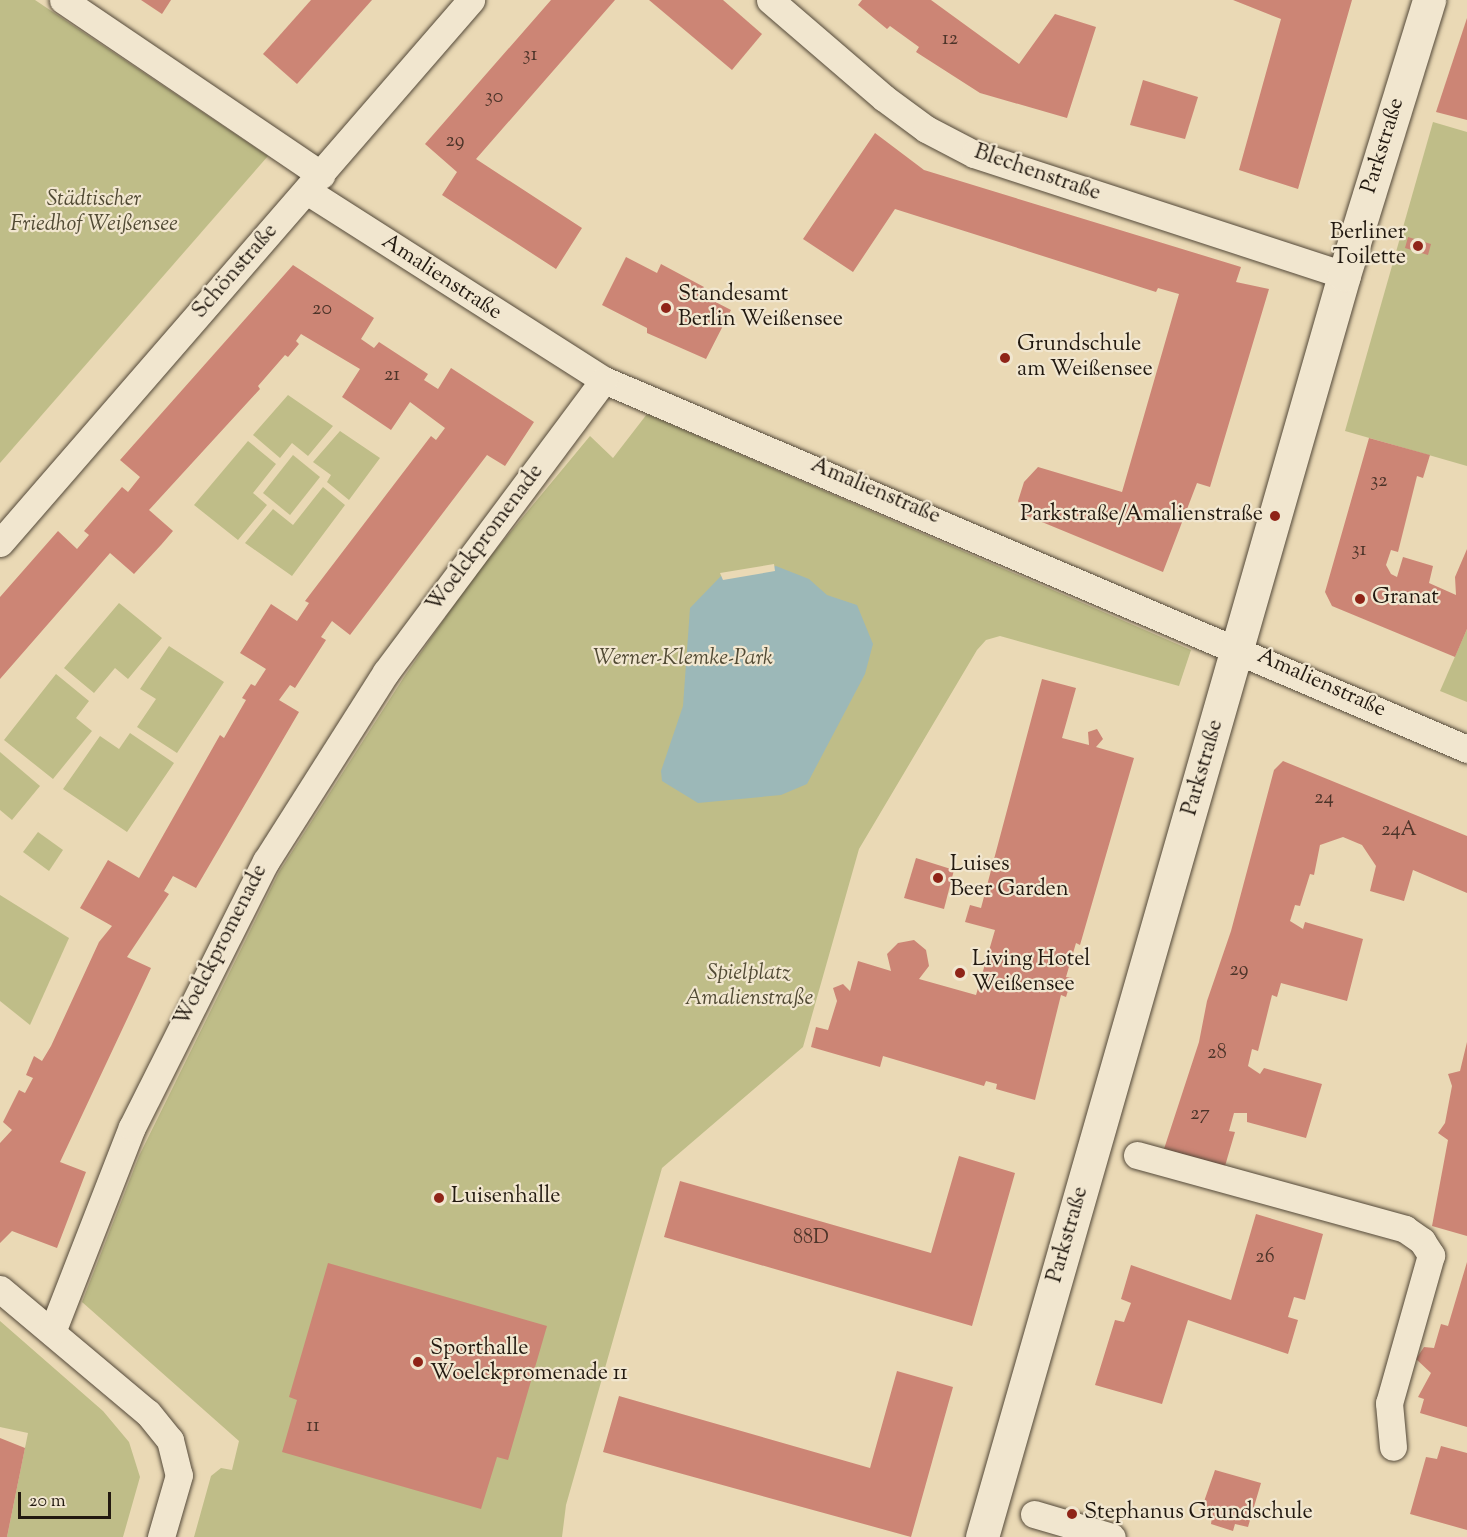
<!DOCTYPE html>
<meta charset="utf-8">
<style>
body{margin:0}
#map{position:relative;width:1467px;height:1537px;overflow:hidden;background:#ead9b5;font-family:"Sorts Mill Goudy",serif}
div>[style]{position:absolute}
.green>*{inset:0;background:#bfbd88}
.water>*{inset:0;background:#9cb8b8}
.pier>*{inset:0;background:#ead9b5}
.building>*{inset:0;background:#cc8575}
.roads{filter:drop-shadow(0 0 2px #544939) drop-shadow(0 0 2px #544939)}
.street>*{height:27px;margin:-13.5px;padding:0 13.5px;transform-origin:13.5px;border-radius:13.5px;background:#f1e6cf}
.secondary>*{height:33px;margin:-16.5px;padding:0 16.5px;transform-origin:16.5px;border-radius:16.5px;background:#f1e6cf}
.dots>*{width:16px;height:16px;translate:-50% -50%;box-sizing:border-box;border:3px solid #f1e6cf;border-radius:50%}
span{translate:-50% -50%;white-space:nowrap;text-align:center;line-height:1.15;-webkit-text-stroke:4.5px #f1e6cf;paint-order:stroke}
.number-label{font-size:20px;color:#4c3429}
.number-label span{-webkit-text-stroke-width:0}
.street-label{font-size:22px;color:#221910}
.park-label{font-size:22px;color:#514a34;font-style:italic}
.poi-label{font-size:22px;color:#221910}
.right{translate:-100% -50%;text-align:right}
.left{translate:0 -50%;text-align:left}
.scale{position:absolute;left:18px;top:1492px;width:93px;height:27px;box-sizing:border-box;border:3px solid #221910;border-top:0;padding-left:8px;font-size:18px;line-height:21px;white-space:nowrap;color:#221910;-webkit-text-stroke:4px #f1e6cf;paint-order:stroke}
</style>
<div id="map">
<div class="green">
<div style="clip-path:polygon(0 0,35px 0,268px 156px,0 463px)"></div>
<div style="clip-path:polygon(1433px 122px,1467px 132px,1467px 466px,1345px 431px)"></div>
<div style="clip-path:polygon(288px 395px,333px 426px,308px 456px,292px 443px,280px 458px,253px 435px)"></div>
<div style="clip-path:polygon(647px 414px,1191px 650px,1179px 686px,1000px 636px,986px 640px,977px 650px,859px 849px,803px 1047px,662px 1168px,566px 1505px,562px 1537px,194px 1537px,211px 1476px,221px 1468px,232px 1470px,239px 1441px,82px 1302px,139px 1156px,279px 872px,404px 677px,474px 576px,590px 436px,613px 458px)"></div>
<div style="clip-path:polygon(340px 431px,380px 458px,349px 500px,327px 482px,331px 475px,313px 462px)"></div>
<div style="clip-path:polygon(248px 441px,276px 464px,253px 493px,267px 505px,238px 540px,194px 505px)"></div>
<div style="clip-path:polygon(293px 455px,320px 477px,290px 515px,263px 493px)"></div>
<div style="clip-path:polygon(323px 487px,345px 505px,292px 576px,245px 543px,273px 509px,293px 525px)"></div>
<div style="clip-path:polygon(119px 603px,162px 638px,128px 679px,115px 668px,94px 693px,64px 668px)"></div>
<div style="clip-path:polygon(1467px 629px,1467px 702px,1440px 691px)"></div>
<div style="clip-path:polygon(169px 646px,224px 682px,177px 753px,137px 727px,156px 699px,140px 689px)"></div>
<div style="clip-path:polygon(56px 674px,89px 701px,76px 718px,92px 731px,53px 779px,4px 740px)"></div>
<div style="clip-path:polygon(130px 733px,174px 763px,127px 832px,63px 789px,100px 736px,119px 749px)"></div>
<div style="clip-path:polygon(0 752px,40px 786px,12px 820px,0 810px)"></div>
<div style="clip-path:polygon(38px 832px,63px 850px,49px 871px,23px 852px)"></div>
<div style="clip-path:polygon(0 895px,69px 938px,30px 1025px,0 1001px)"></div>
<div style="clip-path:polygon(0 1321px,103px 1411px,129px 1442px,140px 1477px,123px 1537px,7px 1537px,28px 1433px,0 1427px)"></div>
</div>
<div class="water">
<div style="clip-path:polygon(776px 566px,809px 579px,827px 595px,857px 605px,873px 644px,865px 674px,807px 784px,781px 795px,698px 803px,662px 781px,661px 771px,683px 706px,690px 608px,721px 576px)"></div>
</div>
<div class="pier">
<div style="clip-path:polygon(774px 564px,775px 571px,723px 580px,720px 573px)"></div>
</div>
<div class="building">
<div style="clip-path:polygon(141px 0,171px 0,162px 14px)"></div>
<div style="clip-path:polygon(311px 0,372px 0,297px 84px,263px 54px)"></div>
<div style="clip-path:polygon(551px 0,615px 0,476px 159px,582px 228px,556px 269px,442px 195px,457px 172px,425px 144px)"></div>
<div style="clip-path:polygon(649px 0,723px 0,762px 34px,732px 70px)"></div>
<div style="clip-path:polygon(862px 0,931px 0,1019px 64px,1055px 14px,1096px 27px,1067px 118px,980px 93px,916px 52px,919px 47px,890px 26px,887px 29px,858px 5px)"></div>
<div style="clip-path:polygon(1233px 0,1352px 0,1298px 189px,1239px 170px,1281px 19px)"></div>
<div style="clip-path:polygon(1467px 18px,1467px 120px,1436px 112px)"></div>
<div style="clip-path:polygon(1143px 80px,1198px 97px,1185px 139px,1130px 125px)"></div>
<div style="clip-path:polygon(875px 133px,924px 170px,1241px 267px,1236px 282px,1269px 289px,1210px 487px,1197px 483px,1163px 572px,1025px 515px,1018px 501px,1024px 482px,1038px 467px,1122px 492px,1179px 294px,1158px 288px,1156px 292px,895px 209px,853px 272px,803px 239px)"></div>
<div style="clip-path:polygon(1408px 237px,1431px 244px,1428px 255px,1405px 248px)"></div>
<div style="clip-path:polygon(626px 257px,657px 273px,661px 264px,704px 287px,700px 294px,731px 310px,706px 359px,647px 333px,647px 328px,602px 305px)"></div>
<div style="clip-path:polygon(293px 265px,374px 318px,361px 339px,374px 348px,379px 342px,428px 374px,424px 380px,438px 389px,451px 368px,534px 422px,505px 466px,487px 455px,350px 635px,332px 621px,321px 637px,326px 640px,295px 688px,290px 685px,279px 700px,299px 712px,196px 888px,173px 876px,164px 891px,169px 894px,127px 957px,151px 968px,60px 1162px,86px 1172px,57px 1248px,12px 1231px,0 1243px,0 1143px,12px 1130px,3px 1122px,19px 1090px,25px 1093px,33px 1078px,26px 1075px,34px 1056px,42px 1061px,51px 1046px,99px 942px,112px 926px,80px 908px,108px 860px,139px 878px,220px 735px,224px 738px,246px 700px,242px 698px,251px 684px,255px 686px,266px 669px,240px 653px,271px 604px,297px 621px,309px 603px,305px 601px,431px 436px,436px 440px,445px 428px,410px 402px,391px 430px,342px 397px,360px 369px,301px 334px,296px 341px,299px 344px,288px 357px,285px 355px,258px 386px,260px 389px,149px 510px,173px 531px,161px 545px,134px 574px,110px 553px,0 679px,0 597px,58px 531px,77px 549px,89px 535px,84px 531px,122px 487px,128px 492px,140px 477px,120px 460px)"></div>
<div style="clip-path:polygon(1369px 438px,1430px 455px,1423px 478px,1417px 476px,1398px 552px,1391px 550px,1386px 565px,1391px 574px,1397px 577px,1403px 557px,1433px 566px,1429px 583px,1456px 595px,1455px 577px,1467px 549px,1467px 629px,1455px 657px,1332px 606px,1325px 592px)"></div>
<div style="clip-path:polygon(1042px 679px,1076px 688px,1062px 738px,1089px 745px,1088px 732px,1097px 729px,1103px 739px,1096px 747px,1134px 758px,1080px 945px,1076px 943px,1066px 977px,1072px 978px,1066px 997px,1061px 995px,1035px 1100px,996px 1089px,997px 1084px,986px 1081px,984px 1086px,883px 1056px,880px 1067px,811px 1047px,816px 1027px,828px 1030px,837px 1001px,833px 988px,843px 984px,850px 991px,858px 961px,891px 971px,887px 954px,898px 943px,914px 940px,926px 950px,929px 966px,919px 979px,976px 995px,995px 930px,965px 922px,970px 905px,981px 908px)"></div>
<div style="clip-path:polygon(1283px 761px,1467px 836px,1467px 893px,1413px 870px,1404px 901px,1370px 891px,1376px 866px,1362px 845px,1343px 837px,1320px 845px,1314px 875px,1310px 874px,1300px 906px,1295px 905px,1290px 921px,1303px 929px,1305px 922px,1363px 939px,1347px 1001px,1281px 983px,1277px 997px,1272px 995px,1258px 1051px,1252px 1049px,1248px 1066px,1260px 1074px,1264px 1068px,1322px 1084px,1306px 1138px,1247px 1122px,1247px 1113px,1234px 1113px,1229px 1131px,1235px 1132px,1225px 1166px,1164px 1149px,1199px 1042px,1207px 1001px,1231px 931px,1274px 770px)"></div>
<div style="clip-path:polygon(916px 858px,954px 870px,944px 909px,904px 898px)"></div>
<div style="clip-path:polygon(1467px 1042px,1467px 1236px,1432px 1226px,1448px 1140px,1438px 1133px,1445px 1123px,1452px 1086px,1448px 1074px,1460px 1071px)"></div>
<div style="clip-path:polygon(959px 1156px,1015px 1173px,972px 1326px,664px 1237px,680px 1181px,931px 1253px)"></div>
<div style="clip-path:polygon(1256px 1214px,1323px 1234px,1305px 1300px,1294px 1297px,1288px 1317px,1298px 1320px,1288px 1354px,1188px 1320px,1162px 1404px,1095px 1385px,1115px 1320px,1124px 1322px,1131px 1303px,1121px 1299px,1131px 1265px,1231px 1300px)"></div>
<div style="clip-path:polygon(1467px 1262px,1467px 1427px,1420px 1413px,1424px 1399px,1418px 1397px,1431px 1373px,1416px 1359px,1424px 1347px,1434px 1348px,1441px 1324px,1448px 1326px)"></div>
<div style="clip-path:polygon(328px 1263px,547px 1326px,508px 1460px,497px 1457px,481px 1509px,282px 1452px,297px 1400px,289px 1397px)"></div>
<div style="clip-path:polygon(897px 1371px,953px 1387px,911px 1537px,603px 1452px,619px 1396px,870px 1468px)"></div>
<div style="clip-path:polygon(0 1438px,25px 1448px,7px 1537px,0 1537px)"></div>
<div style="clip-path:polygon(1441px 1446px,1467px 1453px,1467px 1530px,1410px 1514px,1426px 1457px,1437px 1459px)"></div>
<div style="clip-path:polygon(1215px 1470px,1261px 1483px,1248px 1527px,1235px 1524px,1233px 1531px,1211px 1524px,1212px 1517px,1200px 1513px)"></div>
</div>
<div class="roads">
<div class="street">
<div style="left:63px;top:0;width:312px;rotate:34.1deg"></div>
<div style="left:770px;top:0;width:150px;rotate:40.7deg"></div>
<div style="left:884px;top:98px;width:52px;rotate:36.4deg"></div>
<div style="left:926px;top:129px;width:54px;rotate:27.5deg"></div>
<div style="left:974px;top:154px;width:389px;rotate:18.1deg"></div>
<div style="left:307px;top:191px;width:352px;rotate:32.5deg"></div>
<div style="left:604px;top:380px;width:939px;rotate:23.15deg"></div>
<div style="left:0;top:543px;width:719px;rotate:-49.06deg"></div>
<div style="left:1137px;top:1155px;width:278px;rotate:15.4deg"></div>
<div style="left:1405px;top:1229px;width:21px;rotate:35deg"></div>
<div style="left:1422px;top:1241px;width:17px;rotate:57deg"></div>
<div style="left:1431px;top:1255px;width:154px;rotate:105.8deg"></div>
<div style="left:1389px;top:1403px;width:44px;rotate:84.8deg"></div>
<div style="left:0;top:1289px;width:193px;rotate:40deg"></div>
<div style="left:148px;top:1413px;width:35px;rotate:51deg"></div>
<div style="left:170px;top:1440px;width:36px;rotate:76deg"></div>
<div style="left:179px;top:1475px;width:65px;rotate:106.2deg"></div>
<div style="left:52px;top:1332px;width:220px;rotate:-68.7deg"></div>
<div style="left:132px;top:1127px;width:298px;rotate:-63.3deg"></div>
<div style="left:266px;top:861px;width:224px;rotate:-57.6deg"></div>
<div style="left:386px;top:672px;width:364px;rotate:-53.3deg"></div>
<div style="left:1034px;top:1514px;width:81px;rotate:16.4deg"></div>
</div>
<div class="secondary">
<div style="left:982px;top:1537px;width:1313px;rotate:-73.99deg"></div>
<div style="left:1344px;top:275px;width:288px;rotate:-72.8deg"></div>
</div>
</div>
<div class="dots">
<div style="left:1418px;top:246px;background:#8f2418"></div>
<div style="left:666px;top:308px;background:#8f2418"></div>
<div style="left:1005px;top:358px;background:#8f2418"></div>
<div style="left:1275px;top:516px;background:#8f2418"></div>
<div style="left:1360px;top:599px;background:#8f2418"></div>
<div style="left:938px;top:878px;background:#8f2418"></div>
<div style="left:960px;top:973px;background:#8f2418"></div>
<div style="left:439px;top:1198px;background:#8f2418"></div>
<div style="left:418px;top:1362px;background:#8f2418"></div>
<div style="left:1072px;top:1514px;background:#8f2418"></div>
</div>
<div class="number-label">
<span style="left:950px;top:39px">12</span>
<span style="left:530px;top:55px">31</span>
<span style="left:494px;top:97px">30</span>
<span style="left:455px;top:141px">29</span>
<span style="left:322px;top:309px">20</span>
<span style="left:392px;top:375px">21</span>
<span style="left:1379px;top:481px">32</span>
<span style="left:1359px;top:550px">31</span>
<span style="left:1324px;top:798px">24</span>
<span style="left:1399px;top:830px">24A</span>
<span style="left:1239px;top:970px">29</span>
<span style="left:1217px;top:1053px">28</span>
<span style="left:1200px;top:1114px">27</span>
<span style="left:811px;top:1238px">88D</span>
<span style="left:1265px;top:1257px">26</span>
<span style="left:313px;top:1426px">11</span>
</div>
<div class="street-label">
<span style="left:1384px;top:146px;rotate:-73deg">Parkstraße</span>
<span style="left:1037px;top:174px;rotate:19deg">Blechenstraße</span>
<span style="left:236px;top:272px;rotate:-49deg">Schönstraße</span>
<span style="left:441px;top:278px;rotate:33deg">Amalienstraße</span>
<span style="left:875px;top:492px;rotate:23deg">Amalienstraße</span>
<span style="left:486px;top:539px;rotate:-53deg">Woelckpromenade</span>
<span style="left:1321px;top:684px;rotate:24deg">Amalienstraße</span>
<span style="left:1204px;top:768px;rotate:-74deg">Parkstraße</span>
<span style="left:222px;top:946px;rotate:-63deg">Woelckpromenade</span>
<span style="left:1069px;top:1235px;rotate:-74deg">Parkstraße</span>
</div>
<div class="park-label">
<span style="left:94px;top:213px">Städtischer<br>Friedhof Weißensee</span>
<span style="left:683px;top:660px">Werner-Klemke-Park</span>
<span style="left:749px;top:987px">Spielplatz<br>Amalienstraße</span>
</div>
<div class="poi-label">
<span class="right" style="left:1406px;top:246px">Berliner<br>Toilette</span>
<span class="left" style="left:678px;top:308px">Standesamt<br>Berlin Weißensee</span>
<span class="left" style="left:1017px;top:358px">Grundschule<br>am Weißensee</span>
<span class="right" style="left:1263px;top:516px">Parkstraße/Amalienstraße</span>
<span class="left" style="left:1372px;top:599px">Granat</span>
<span class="left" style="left:950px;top:878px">Luises<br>Beer Garden</span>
<span class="left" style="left:972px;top:973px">Living Hotel<br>Weißensee</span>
<span class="left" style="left:451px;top:1198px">Luisenhalle</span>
<span class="left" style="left:430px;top:1362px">Sporthalle<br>Woelckpromenade 11</span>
<span class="left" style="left:1084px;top:1514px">Stephanus Grundschule</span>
</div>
<div class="scale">20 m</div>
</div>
